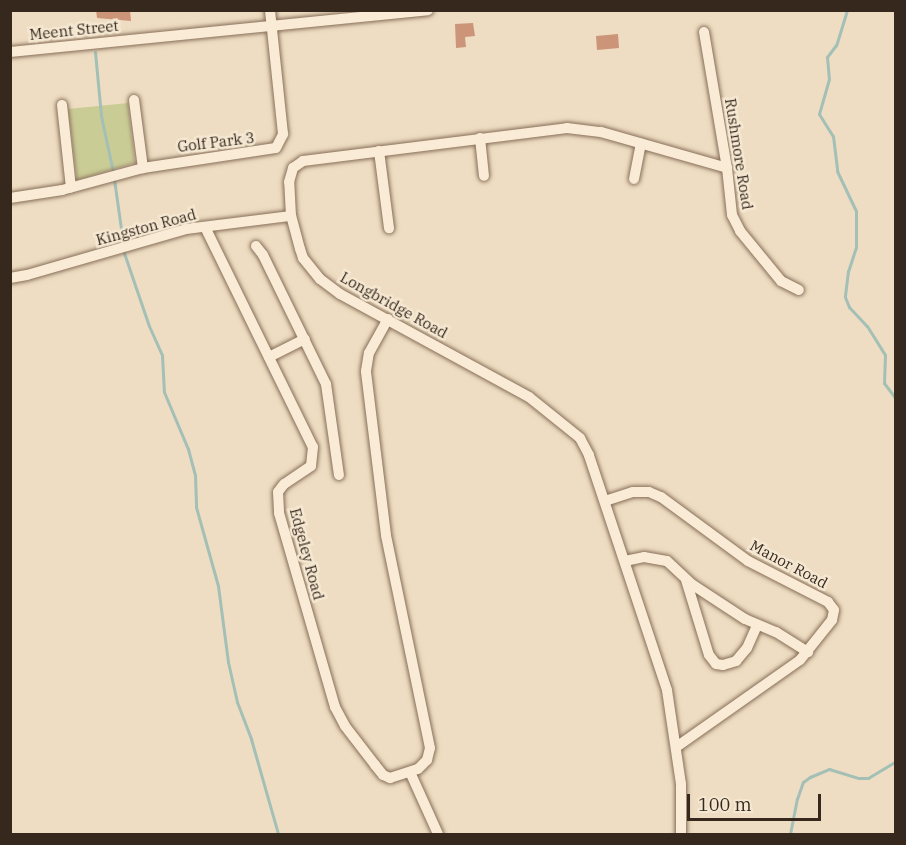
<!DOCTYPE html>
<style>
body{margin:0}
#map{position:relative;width:906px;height:845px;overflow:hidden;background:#eeddc2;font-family:"IBM Plex Serif",serif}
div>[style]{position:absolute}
.green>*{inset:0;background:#cacc96}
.stream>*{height:3px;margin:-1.5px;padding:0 1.5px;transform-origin:1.5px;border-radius:1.5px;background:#a4c0b6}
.building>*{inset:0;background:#cc9478}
.roads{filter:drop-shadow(0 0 2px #886e59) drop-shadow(0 0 2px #886e59)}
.minor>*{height:10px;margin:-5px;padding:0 5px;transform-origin:5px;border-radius:5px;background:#f9ebd5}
span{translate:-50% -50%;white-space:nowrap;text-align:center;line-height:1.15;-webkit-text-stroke:5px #f5e8d2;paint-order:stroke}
.street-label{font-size:15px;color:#37281d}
.frame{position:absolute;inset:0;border:12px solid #37281d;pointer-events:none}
.scale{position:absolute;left:687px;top:794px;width:134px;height:27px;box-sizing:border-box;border:3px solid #37281d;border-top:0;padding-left:8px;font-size:18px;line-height:21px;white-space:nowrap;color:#37281d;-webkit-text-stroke:4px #f5e8d2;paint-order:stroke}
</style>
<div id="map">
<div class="green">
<div style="clip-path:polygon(128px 103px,135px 163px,77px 180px,68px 109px)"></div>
</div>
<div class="stream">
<div style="left:847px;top:10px;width:37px;rotate:107deg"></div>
<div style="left:836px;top:45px;width:15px;rotate:127deg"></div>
<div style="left:827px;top:57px;width:22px;rotate:85deg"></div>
<div style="left:829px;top:79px;width:36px;rotate:106deg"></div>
<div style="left:819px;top:114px;width:26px;rotate:58deg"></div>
<div style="left:833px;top:136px;width:35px;rotate:83deg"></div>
<div style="left:837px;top:171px;width:44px;rotate:64.6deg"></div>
<div style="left:856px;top:211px;width:36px;rotate:90deg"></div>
<div style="left:856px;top:247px;width:25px;rotate:108deg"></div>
<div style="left:848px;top:271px;width:26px;rotate:97deg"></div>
<div style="left:845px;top:297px;width:11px;rotate:68deg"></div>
<div style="left:849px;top:307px;width:26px;rotate:47deg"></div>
<div style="left:867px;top:326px;width:34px;rotate:58deg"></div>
<div style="left:885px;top:355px;width:28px;rotate:92deg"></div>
<div style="left:884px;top:383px;width:20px;rotate:53deg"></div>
<div style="left:95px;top:52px;width:64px;rotate:84.6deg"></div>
<div style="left:101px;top:116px;width:57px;rotate:77.9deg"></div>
<div style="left:114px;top:179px;width:65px;rotate:82deg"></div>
<div style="left:123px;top:250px;width:80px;rotate:71.1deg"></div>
<div style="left:149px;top:326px;width:32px;rotate:66deg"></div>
<div style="left:162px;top:355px;width:37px;rotate:87deg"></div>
<div style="left:164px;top:392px;width:62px;rotate:67.2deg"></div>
<div style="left:188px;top:449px;width:27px;rotate:75deg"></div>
<div style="left:195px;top:475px;width:32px;rotate:88deg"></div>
<div style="left:196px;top:507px;width:82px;rotate:74.4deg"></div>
<div style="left:218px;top:586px;width:77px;rotate:82.5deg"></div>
<div style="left:228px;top:662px;width:41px;rotate:77.3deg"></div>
<div style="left:237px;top:702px;width:40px;rotate:69deg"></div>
<div style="left:251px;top:739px;width:99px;rotate:74.1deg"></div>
<div style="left:790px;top:834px;width:36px;rotate:-79deg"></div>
<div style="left:797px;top:799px;width:18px;rotate:-71deg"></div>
<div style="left:803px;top:782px;width:9px;rotate:-36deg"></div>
<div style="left:810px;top:777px;width:21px;rotate:-23deg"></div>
<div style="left:829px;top:769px;width:31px;rotate:17deg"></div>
<div style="left:859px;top:778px;width:9px"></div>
<div style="left:868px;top:778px;width:33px;rotate:-31deg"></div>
</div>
<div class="building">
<div style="clip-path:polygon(96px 10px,130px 10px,131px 21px,97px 18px)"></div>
<div style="clip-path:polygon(473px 23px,475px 36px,465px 37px,466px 47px,456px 48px,455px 24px)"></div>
<div style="clip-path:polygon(618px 34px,619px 48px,597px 50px,596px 36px)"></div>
</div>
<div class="roads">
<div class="minor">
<div style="left:704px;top:32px;width:138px;rotate:80.4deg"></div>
<div style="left:727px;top:168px;width:47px;rotate:83.9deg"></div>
<div style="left:732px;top:215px;width:18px;rotate:63deg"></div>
<div style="left:740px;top:231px;width:65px;rotate:50.6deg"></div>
<div style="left:781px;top:281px;width:20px;rotate:27deg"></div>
<div style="left:10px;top:52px;width:420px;rotate:-5.7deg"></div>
<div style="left:134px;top:100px;width:69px;rotate:82.5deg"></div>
<div style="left:62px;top:105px;width:83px;rotate:83.8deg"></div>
<div style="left:480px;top:138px;width:38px;rotate:84deg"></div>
<div style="left:379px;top:151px;width:78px;rotate:82.6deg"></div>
<div style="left:634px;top:179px;width:36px;rotate:-79deg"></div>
<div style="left:10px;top:198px;width:53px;rotate:-8.7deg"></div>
<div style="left:62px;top:190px;width:84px;rotate:-15.2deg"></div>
<div style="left:143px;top:168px;width:134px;rotate:-8.6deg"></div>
<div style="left:276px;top:148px;width:16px;rotate:-63deg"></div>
<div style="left:283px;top:134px;width:125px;rotate:-96deg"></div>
<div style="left:205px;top:227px;width:245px;rotate:63.9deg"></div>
<div style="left:313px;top:447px;width:19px;rotate:96deg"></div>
<div style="left:311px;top:466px;width:32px;rotate:146deg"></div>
<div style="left:284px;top:484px;width:10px;rotate:127deg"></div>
<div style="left:278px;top:492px;width:21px;rotate:87deg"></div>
<div style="left:279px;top:513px;width:202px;rotate:73.9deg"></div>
<div style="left:335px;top:707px;width:21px;rotate:62deg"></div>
<div style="left:345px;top:726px;width:49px;rotate:52.4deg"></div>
<div style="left:375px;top:765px;width:13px;rotate:51deg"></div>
<div style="left:383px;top:775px;width:8px;rotate:23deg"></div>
<div style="left:390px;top:778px;width:29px;rotate:-18deg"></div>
<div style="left:418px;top:769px;width:13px;rotate:-45deg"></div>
<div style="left:427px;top:760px;width:12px;rotate:-76deg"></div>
<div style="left:430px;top:748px;width:217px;rotate:-101.7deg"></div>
<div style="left:386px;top:535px;width:165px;rotate:-97deg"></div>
<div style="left:366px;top:371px;width:18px;rotate:-81deg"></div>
<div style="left:369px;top:353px;width:39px;rotate:-61deg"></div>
<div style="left:256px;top:246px;width:11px;rotate:52deg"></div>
<div style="left:263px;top:255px;width:144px;rotate:64deg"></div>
<div style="left:326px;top:384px;width:92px;rotate:81.9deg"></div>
<div style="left:10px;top:278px;width:17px;rotate:-10deg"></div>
<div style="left:27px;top:275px;width:166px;rotate:-16.1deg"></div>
<div style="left:186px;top:229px;width:106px;rotate:-7.1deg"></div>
<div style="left:269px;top:357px;width:40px;rotate:-26.6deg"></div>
<div style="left:605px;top:501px;width:29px;rotate:-18deg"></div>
<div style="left:633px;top:492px;width:16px"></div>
<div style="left:649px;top:492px;width:13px;rotate:23deg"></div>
<div style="left:661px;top:497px;width:108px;rotate:36.3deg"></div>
<div style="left:748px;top:561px;width:90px;rotate:27.1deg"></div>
<div style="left:828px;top:602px;width:10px;rotate:53deg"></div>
<div style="left:834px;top:610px;width:10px;rotate:101deg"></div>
<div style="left:832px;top:620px;width:51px;rotate:128.7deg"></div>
<div style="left:800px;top:660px;width:151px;rotate:144.9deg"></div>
<div style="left:625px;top:561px;width:19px;rotate:-12deg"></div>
<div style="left:644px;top:557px;width:23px;rotate:10deg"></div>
<div style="left:667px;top:561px;width:35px;rotate:43deg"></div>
<div style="left:693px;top:585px;width:62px;rotate:33.2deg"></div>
<div style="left:745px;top:619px;width:34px;rotate:23deg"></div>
<div style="left:776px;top:632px;width:38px;rotate:32deg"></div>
<div style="left:686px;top:580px;width:78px;rotate:73deg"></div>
<div style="left:709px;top:655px;width:11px;rotate:52deg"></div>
<div style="left:716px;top:664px;width:7px;rotate:8deg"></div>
<div style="left:723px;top:665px;width:14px;rotate:-17deg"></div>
<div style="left:736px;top:661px;width:17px;rotate:-50deg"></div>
<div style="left:747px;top:648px;width:24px;rotate:-66deg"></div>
<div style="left:410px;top:772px;width:68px;rotate:65.7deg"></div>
<div style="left:681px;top:834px;width:50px;rotate:-90deg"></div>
<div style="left:681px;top:784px;width:95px;rotate:-98.5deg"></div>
<div style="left:667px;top:690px;width:248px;rotate:-108.4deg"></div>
<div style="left:589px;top:455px;width:19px;rotate:-118deg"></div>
<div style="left:580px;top:438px;width:65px;rotate:-141.2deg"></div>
<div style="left:529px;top:397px;width:215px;rotate:-151.4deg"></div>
<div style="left:340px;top:294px;width:25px;rotate:-143deg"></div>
<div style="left:320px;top:279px;width:27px;rotate:-129deg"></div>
<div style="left:303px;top:258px;width:9px;rotate:-108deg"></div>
<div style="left:300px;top:249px;width:34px;rotate:-105deg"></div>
<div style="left:291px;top:216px;width:34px;rotate:-93deg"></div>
<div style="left:289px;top:182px;width:15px;rotate:-74deg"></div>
<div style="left:293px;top:168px;width:12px;rotate:-35deg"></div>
<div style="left:303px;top:161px;width:266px;rotate:-7.1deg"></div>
<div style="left:567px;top:128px;width:34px;rotate:7deg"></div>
<div style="left:601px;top:132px;width:131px;rotate:15.9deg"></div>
</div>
</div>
<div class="street-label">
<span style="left:74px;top:30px;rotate:-6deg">Meent Street</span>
<span style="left:216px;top:142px;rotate:-7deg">Golf Park 3</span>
<span style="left:739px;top:154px;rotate:81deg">Rushmore Road</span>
<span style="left:146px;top:227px;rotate:-15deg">Kingston Road</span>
<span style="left:394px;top:305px;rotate:29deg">Longbridge Road</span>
<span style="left:307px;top:554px;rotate:75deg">Edgeley Road</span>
<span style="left:789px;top:564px;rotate:28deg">Manor Road</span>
</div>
<div class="frame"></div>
<div class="scale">100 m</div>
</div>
